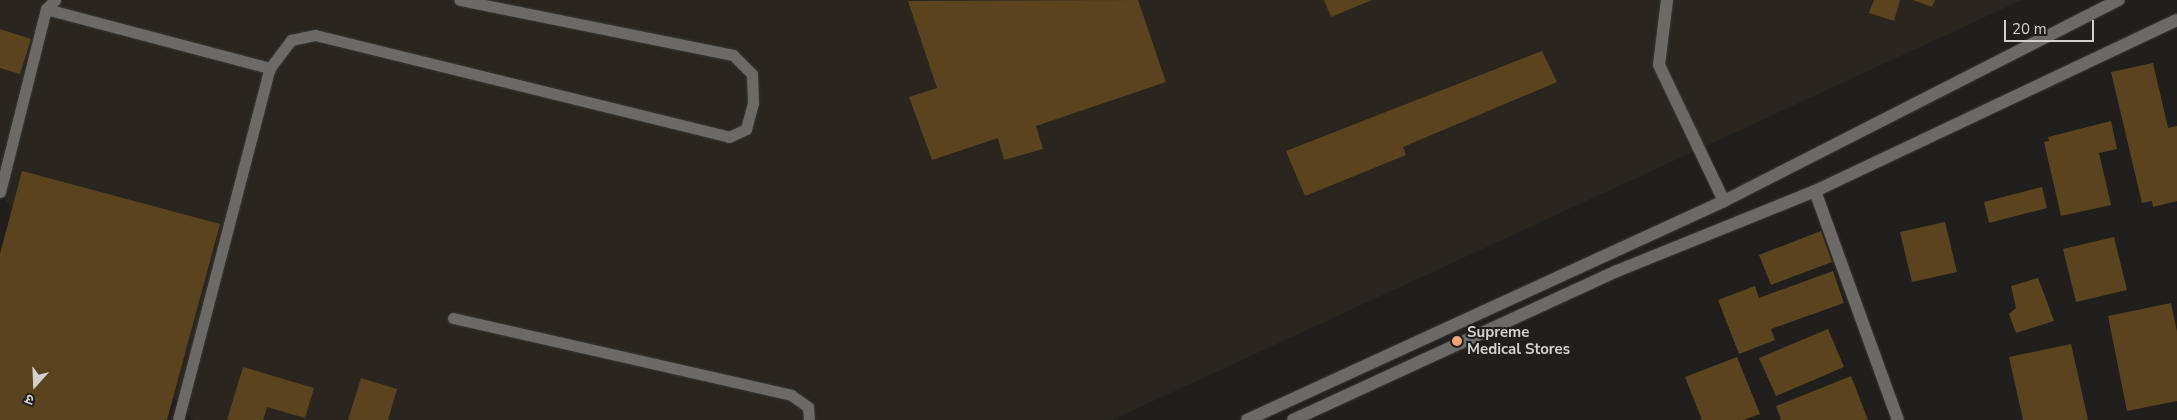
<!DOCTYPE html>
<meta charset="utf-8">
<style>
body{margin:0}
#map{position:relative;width:2177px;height:420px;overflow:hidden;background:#201f1d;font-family:"Nunito Sans","Noto Sans Devanagari",sans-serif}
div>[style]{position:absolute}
.built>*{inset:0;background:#2a261f}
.building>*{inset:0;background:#5b441d}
.roads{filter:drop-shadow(0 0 1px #3a3938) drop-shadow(0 0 1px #3a3938)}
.lane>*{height:11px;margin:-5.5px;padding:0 5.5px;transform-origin:5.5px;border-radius:5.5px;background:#6b6a67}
.street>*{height:12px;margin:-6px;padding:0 6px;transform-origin:6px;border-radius:6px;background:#6b6a67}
.secondary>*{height:12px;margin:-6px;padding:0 6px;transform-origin:6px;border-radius:6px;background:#6b6a67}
.dots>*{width:14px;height:14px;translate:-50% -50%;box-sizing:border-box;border:2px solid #201f1d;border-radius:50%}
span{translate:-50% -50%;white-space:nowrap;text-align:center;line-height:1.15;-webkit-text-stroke:4px #201f1d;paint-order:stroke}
.poi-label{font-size:15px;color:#d2d1cf;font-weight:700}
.left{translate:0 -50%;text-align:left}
.north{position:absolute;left:10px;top:360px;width:50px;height:50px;-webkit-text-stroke:4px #201f1d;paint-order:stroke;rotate:200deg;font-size:14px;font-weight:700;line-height:20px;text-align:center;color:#d2d1cf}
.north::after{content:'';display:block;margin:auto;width:18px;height:22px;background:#d2d1cf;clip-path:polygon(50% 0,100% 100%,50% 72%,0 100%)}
.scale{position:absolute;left:2004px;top:20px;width:90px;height:22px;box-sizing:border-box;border:2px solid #d2d1cf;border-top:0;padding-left:6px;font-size:15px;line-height:18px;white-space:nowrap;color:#d2d1cf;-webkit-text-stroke:4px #201f1d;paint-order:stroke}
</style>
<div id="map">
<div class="built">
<div style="clip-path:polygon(0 0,2022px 0,1112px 420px,193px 420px,0 194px)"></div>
</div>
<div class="building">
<div style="clip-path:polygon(1138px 0,1166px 82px,1036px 126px,1043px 149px,1004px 160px,998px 138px,932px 160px,909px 97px,937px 88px,908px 1px)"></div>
<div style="clip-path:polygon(1324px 0,1372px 0,1331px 17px)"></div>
<div style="clip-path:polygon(1874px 0,1900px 0,1894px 21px,1869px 13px)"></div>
<div style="clip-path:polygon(1913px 0,1935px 0,1932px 7px)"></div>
<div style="clip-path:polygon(0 29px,31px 39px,20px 74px,0 68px)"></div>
<div style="clip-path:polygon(1542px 51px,1557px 82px,1403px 147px,1406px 155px,1305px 196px,1286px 151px)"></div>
<div style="clip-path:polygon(2153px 63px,2168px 128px,2177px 126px,2177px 201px,2153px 207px,2152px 201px,2142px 203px,2111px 72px)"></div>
<div style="clip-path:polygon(2111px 121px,2117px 149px,2099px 153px,2111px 205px,2061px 216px,2044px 142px,2049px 141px,2048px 137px)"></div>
<div style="clip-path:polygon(22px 171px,220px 224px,167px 420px,0 420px,0 254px)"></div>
<div style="clip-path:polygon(2042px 187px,2047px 208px,1989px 223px,1984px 202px)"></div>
<div style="clip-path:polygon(1945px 222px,1957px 272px,1912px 282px,1900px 232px)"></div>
<div style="clip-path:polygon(1821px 231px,1832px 262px,1771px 285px,1759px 255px)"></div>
<div style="clip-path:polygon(2114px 237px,2127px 290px,2076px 302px,2063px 249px)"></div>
<div style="clip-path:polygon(1833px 271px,1844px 303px,1771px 329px,1775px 340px,1739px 354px,1718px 300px,1755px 286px,1759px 298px)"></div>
<div style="clip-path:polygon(2038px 278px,2054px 321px,2016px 333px,2009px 314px,2016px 308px,2011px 286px)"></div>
<div style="clip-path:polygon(2171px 303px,2177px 332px,2177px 401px,2127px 411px,2108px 316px)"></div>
<div style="clip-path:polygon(1828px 329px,1844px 367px,1776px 396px,1759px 358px)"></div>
<div style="clip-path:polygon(2071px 344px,2088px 420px,2023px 420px,2009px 357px)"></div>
<div style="clip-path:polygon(1737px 357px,1760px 414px,1743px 420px,1702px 420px,1685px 377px)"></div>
<div style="clip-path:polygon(243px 367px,314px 388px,305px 418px,267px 407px,263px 420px,227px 420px)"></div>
<div style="clip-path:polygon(1851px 376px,1868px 420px,1781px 420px,1776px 406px)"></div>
<div style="clip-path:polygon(361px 378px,397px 389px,388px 420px,348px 420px)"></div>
</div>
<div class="roads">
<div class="lane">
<div style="left:46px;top:9px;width:232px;rotate:14.8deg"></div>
<div style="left:0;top:192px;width:189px;rotate:-75.9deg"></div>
<div style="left:46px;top:9px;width:13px;rotate:-45deg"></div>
<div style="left:453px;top:318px;width:347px;rotate:12.8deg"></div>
<div style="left:791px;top:395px;width:21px;rotate:35deg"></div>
<div style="left:808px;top:407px;width:13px;rotate:86deg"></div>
<div style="left:178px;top:420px;width:364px;rotate:-75.4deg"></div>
<div style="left:270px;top:68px;width:35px;rotate:-53deg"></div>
<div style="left:291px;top:40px;width:25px;rotate:-12deg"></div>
<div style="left:315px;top:35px;width:426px;rotate:13.8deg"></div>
<div style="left:729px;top:137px;width:19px;rotate:-25deg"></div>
<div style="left:746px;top:129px;width:27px;rotate:-75deg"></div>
<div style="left:753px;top:103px;width:29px;rotate:-92deg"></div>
<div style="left:752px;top:74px;width:27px;rotate:-135deg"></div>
<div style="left:733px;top:55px;width:279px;rotate:-168.6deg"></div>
</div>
<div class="street">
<div style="left:1667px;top:0;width:65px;rotate:97deg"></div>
<div style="left:1659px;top:65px;width:151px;rotate:64.5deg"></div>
<div style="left:1815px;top:191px;width:244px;rotate:70.1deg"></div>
</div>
<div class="secondary">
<div style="left:1247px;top:420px;width:525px;rotate:-24.66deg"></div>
<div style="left:1724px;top:201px;width:443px;rotate:-27deg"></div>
<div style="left:1293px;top:420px;width:357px;rotate:-24.7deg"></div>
<div style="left:1617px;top:271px;width:214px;rotate:-22deg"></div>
<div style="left:1815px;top:191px;width:400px;rotate:-25.3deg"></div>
</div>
</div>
<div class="dots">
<div style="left:1457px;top:341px;background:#efa377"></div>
</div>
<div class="poi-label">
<span class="left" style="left:1467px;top:341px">Supreme<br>Medical Stores</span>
</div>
<div class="north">उ</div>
<div class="scale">20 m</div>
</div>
